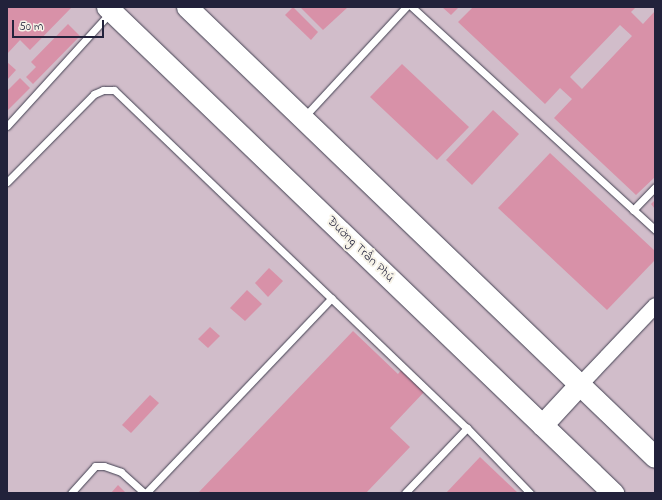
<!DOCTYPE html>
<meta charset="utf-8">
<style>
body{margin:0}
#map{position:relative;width:662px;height:500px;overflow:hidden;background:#ebe4c4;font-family:"Indie Flower",sans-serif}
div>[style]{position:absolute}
.industrial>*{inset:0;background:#d1bdca}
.building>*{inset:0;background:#d891a8}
.roads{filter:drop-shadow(0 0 1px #403f50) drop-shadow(0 0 1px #403f50)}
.lane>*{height:7px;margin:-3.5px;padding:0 3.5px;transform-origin:3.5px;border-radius:3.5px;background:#fff}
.street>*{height:15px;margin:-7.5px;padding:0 7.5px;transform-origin:7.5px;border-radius:7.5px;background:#fff}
.secondary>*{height:21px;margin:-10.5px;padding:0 10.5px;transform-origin:10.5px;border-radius:10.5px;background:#fff}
span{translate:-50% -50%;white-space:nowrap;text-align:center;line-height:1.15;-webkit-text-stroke:4px #f7f3e8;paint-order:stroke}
.street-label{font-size:13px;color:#22223b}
.frame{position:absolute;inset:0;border:8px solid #22223b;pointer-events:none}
.scale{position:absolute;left:12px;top:20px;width:92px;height:18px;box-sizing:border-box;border:2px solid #22223b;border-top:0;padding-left:5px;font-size:12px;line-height:14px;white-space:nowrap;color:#22223b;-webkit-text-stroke:3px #f7f3e8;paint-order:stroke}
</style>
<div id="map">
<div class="industrial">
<div style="clip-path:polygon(7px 7px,655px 7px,655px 493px,7px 493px)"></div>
</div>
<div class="building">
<div style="clip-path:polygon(7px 7px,72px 7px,30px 50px,20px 40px,7px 54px)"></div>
<div style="clip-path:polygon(293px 7px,318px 32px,311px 40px,285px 15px)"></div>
<div style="clip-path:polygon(300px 7px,348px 7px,323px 30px)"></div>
<div style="clip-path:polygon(442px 7px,459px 7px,451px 15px)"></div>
<div style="clip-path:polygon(evenodd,473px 7px,636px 7px,631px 12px,643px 24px,655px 11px,655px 177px,636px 195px,554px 118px,572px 99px,560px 88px,545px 104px,458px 22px,473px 7px,620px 25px,632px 36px,582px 89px,570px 77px,620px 25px)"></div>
<div style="clip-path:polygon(68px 24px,80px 36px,33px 84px,26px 77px,36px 67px,31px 62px)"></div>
<div style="clip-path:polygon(7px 62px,16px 70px,7px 80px)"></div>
<div style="clip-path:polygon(402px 64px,469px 127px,437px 160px,370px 97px)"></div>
<div style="clip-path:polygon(20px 78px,30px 88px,7px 111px,7px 91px)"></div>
<div style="clip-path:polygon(493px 110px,519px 134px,472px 185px,446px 160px)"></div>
<div style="clip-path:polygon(550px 153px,655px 251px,655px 260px,607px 310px,498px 208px)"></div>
<div style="clip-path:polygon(655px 200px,655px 209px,651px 204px)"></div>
<div style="clip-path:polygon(269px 268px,283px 281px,268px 297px,255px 283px)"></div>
<div style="clip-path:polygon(247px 290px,262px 304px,245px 321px,230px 308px)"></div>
<div style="clip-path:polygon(210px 327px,220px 336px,208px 348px,198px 339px)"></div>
<div style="clip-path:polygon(353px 331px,398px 374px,402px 369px,425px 391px,390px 428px,410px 447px,366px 493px,198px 493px)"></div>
<div style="clip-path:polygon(150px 395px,159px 403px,131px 433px,122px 425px)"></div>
<div style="clip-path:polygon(480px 457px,518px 493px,446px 493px)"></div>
<div style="clip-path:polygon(118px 485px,126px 493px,111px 493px)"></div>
</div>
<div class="roads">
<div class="lane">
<div style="left:412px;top:7px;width:330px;rotate:42.5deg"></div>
<div style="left:304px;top:117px;width:150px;rotate:-47.2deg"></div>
<div style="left:7px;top:126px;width:153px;rotate:-47.7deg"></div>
<div style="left:7px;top:182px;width:124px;rotate:-45.3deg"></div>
<div style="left:94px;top:94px;width:10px;rotate:-24deg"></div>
<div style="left:103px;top:90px;width:11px"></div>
<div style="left:114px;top:90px;width:489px;rotate:43.8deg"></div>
<div style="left:633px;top:210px;width:32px;rotate:-46deg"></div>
<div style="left:71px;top:493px;width:36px;rotate:-48deg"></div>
<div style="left:95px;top:466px;width:9px"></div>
<div style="left:104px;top:466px;width:18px;rotate:19deg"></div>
<div style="left:121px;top:472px;width:31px;rotate:42deg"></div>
<div style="left:146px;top:493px;width:269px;rotate:-46.4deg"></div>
<div style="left:405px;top:493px;width:90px;rotate:-46.4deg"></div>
<div style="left:467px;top:428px;width:91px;rotate:45.9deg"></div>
</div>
<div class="street">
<div style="left:580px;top:384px;width:109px;rotate:-46.5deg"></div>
</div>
<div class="secondary">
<div style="left:107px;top:7px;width:702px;rotate:43.84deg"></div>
<div style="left:187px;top:7px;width:649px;rotate:43.88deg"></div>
<div style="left:542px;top:425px;width:56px;rotate:-47.2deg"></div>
</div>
</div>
<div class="street-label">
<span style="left:360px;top:250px;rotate:44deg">Đường Trần Phú</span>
</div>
<div class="frame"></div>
<div class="scale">50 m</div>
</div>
